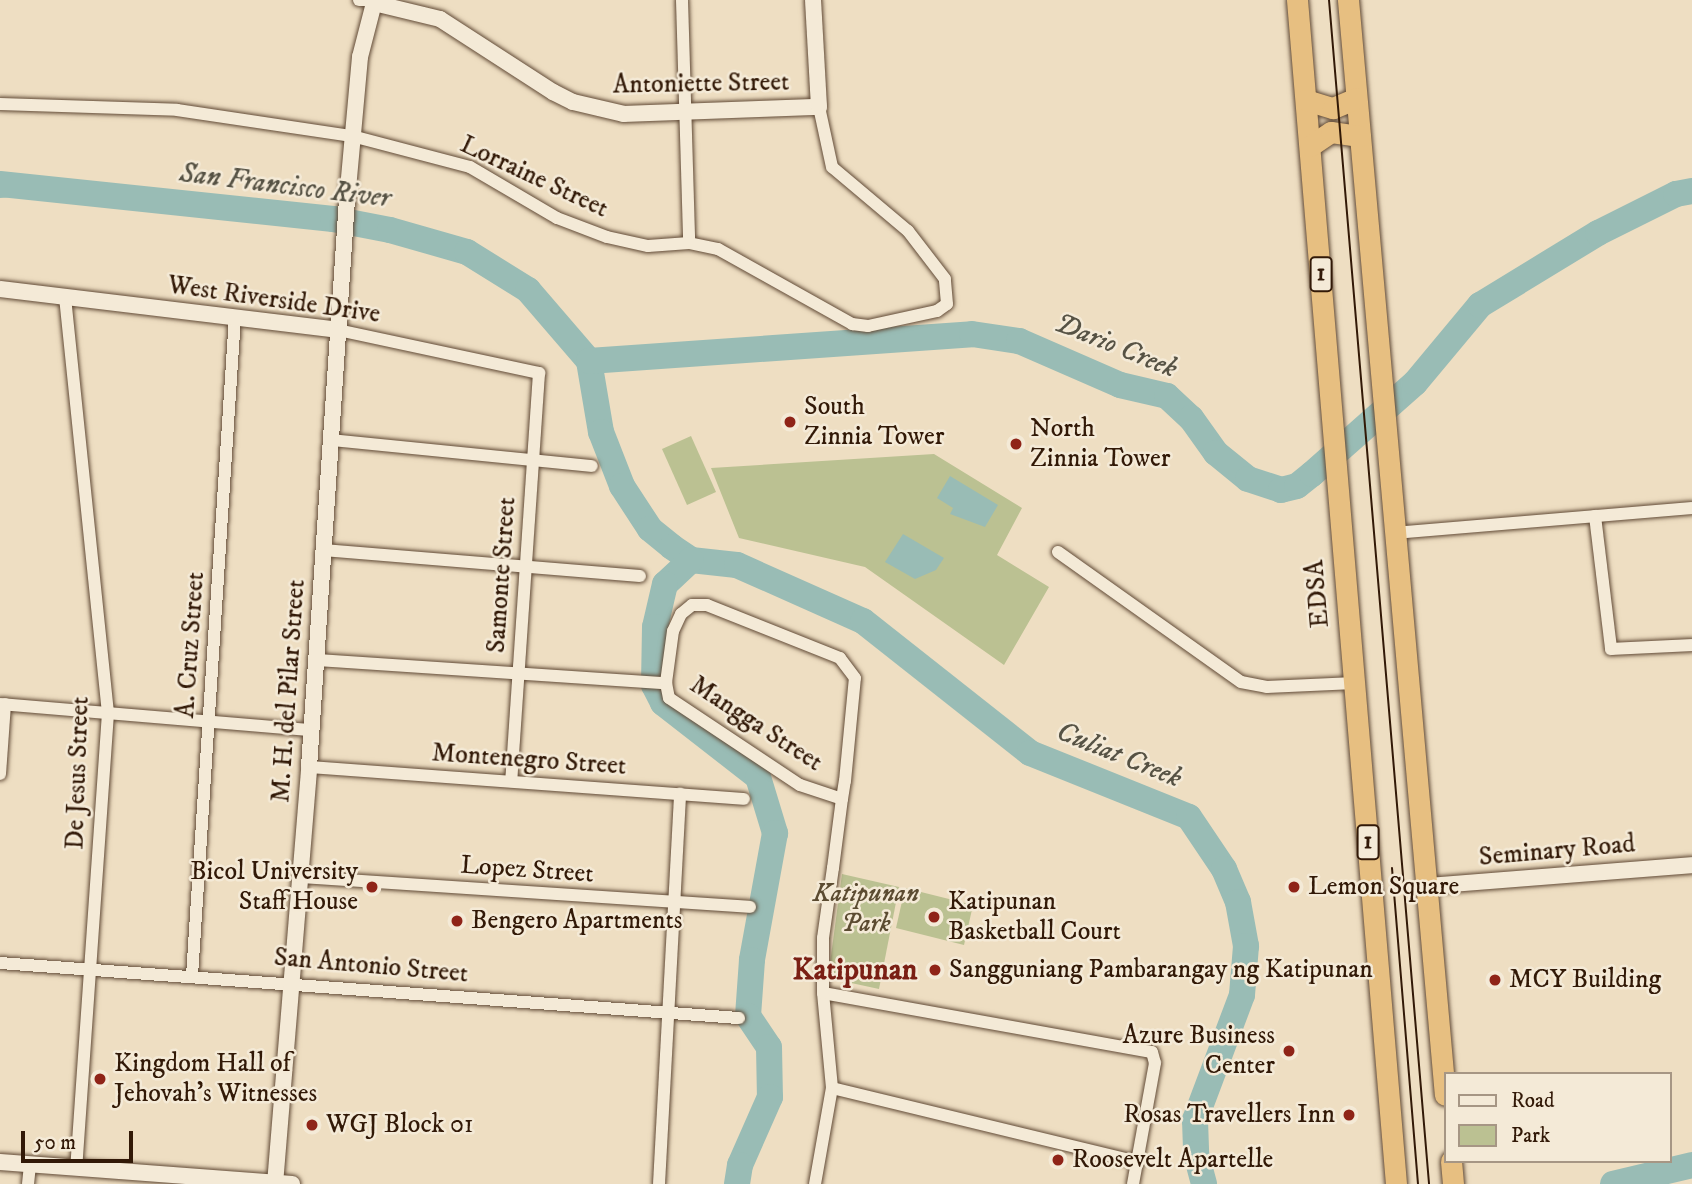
<!DOCTYPE html>
<style>
body{margin:0}
#map{position:relative;width:1692px;height:1184px;overflow:hidden;background:#eedec2;font-family:"IM FELL DW Pica",serif}
div>[style]{position:absolute}
.green>*{inset:0;background:#bbc192}
.water>*{inset:0;background:#99bcb5}
.river>*{height:26px;margin:-13px;padding:0 13px;transform-origin:13px;border-radius:13px;background:#99bcb5}
.roads{filter:drop-shadow(0 0 2px #614a36) drop-shadow(0 0 2px #614a36)}
.street>*{height:12px;margin:-6px;padding:0 6px;transform-origin:6px;border-radius:6px;background:#f4ead7}
.secondary>*{height:16px;margin:-8px;padding:0 8px;transform-origin:8px;border-radius:8px;background:#f4ead7}
.highway>*{height:21px;margin:-10.5px;padding:0 10.5px;transform-origin:10.5px;border-radius:10.5px;background:#e7bf81}
.tram>*{height:2px;margin:-1px;padding:0 1px;transform-origin:1px;border-radius:1px;background:#321907}
.dots>*{width:19px;height:19px;translate:-50% -50%;box-sizing:border-box;border:4px solid #f4ead7;border-radius:50%}
span{translate:-50% -50%;white-space:nowrap;text-align:center;line-height:1.15;-webkit-text-stroke:5px #f4ead7;paint-order:stroke}
.shield-label span{padding:2px 5px;background:#f4ead7;border:2px solid;border-radius:5px;-webkit-text-stroke-width:0}
.shield-label{font-size:24px;color:#321907;font-weight:700}
.street-label{font-size:26px;color:#321907}
.poi-label{font-size:26px;color:#321907}
.left{translate:0 -50%;text-align:left}
.right{translate:-100% -50%;text-align:right}
.park-label{font-size:26px;color:#5b4b31;font-style:italic}
.water-label{font-size:28px;color:#565244;font-style:italic}
.quarter-label{font-size:30px;color:#7a1f14;font-weight:700}
.legend{position:absolute;left:1444px;top:1072px;width:228px;height:91px;box-sizing:border-box;background:#f4ead7;border:2px solid #a69684;margin:0;padding:9px 12px;list-style:none;font-size:21px;color:#321907}
.legend li{display:flex;align-items:center;gap:14px;height:35px}
.legend b{width:35px;border:2px solid #a69684}
.scale{position:absolute;left:21px;top:1131px;width:112px;height:32px;box-sizing:border-box;border:4px solid #321907;border-top:0;padding-left:9px;font-size:21px;line-height:24px;white-space:nowrap;color:#321907;-webkit-text-stroke:5px #f4ead7;paint-order:stroke}
</style>
<div id="map">
<div class="green">
<div style="clip-path:polygon(691px 436px,716px 492px,687px 505px,662px 449px)"></div>
<div style="clip-path:polygon(934px 454px,1022px 508px,997px 555px,1049px 587px,1004px 665px,865px 567px,739px 538px,711px 468px)"></div>
<div style="clip-path:polygon(842px 874px,899px 887px,879px 989px,828px 978px)"></div>
<div style="clip-path:polygon(905px 888px,973px 905px,964px 945px,896px 928px)"></div>
</div>
<div class="water">
<div style="clip-path:polygon(0 177px,16px 177px,57px 183px,55px 193px,0 198px)"></div>
<div style="clip-path:polygon(950px 476px,998px 505px,985px 527px,950px 514px,953px 508px,937px 498px)"></div>
<div style="clip-path:polygon(903px 534px,944px 558px,936px 570px,915px 579px,885px 562px)"></div>
</div>
<div class="river">
<div style="left:0;top:184px;width:335px;rotate:6deg"></div>
<div style="left:333px;top:219px;width:58px;rotate:10.9deg"></div>
<div style="left:390px;top:230px;width:80px;rotate:15.9deg"></div>
<div style="left:467px;top:252px;width:72px;rotate:31.9deg"></div>
<div style="left:528px;top:290px;width:94px;rotate:49.3deg"></div>
<div style="left:589px;top:361px;width:72px;rotate:80.4deg"></div>
<div style="left:601px;top:432px;width:58px;rotate:68.7deg"></div>
<div style="left:622px;top:486px;width:51px;rotate:56.9deg"></div>
<div style="left:650px;top:529px;width:28px;rotate:39deg"></div>
<div style="left:672px;top:547px;width:23px;rotate:34deg"></div>
<div style="left:691px;top:560px;width:46px;rotate:6.2deg"></div>
<div style="left:737px;top:565px;width:138px;rotate:24deg"></div>
<div style="left:863px;top:621px;width:213px;rotate:38.3deg"></div>
<div style="left:1030px;top:753px;width:171px;rotate:21.9deg"></div>
<div style="left:1189px;top:817px;width:63px;rotate:56.1deg"></div>
<div style="left:1224px;top:869px;width:36px;rotate:67deg"></div>
<div style="left:1238px;top:902px;width:45px;rotate:79.7deg"></div>
<div style="left:1246px;top:946px;width:49px;rotate:94.7deg"></div>
<div style="left:1242px;top:995px;width:134px;rotate:110.6deg"></div>
<div style="left:1195px;top:1120px;width:34px;rotate:88deg"></div>
<div style="left:1196px;top:1154px;width:31px;rotate:75deg"></div>
<div style="left:589px;top:361px;width:384px;rotate:-4deg"></div>
<div style="left:972px;top:334px;width:48px;rotate:8.5deg"></div>
<div style="left:1019px;top:341px;width:110px;rotate:23.5deg"></div>
<div style="left:1120px;top:385px;width:48px;rotate:13.2deg"></div>
<div style="left:1167px;top:396px;width:33px;rotate:43deg"></div>
<div style="left:1191px;top:418px;width:43px;rotate:54.5deg"></div>
<div style="left:1216px;top:453px;width:41px;rotate:39.1deg"></div>
<div style="left:1248px;top:479px;width:35px;rotate:18deg"></div>
<div style="left:1281px;top:490px;width:16px;rotate:-14deg"></div>
<div style="left:1297px;top:486px;width:19px;rotate:-39deg"></div>
<div style="left:1312px;top:474px;width:137px;rotate:-41.5deg"></div>
<div style="left:1415px;top:383px;width:102px;rotate:-50.2deg"></div>
<div style="left:1480px;top:305px;width:138px;rotate:-31.4deg"></div>
<div style="left:1598px;top:233px;width:87px;rotate:-26.6deg"></div>
<div style="left:1676px;top:194px;width:16px;rotate:-11deg"></div>
<div style="left:691px;top:560px;width:35px;rotate:137deg"></div>
<div style="left:665px;top:584px;width:44px;rotate:103.1deg"></div>
<div style="left:655px;top:627px;width:58px;rotate:91deg"></div>
<div style="left:654px;top:685px;width:20px;rotate:63deg"></div>
<div style="left:663px;top:703px;width:120px;rotate:37.9deg"></div>
<div style="left:758px;top:777px;width:59px;rotate:73.1deg"></div>
<div style="left:775px;top:833px;width:129px;rotate:100.3deg"></div>
<div style="left:752px;top:960px;width:56px;rotate:94.1deg"></div>
<div style="left:748px;top:1016px;width:37px;rotate:56deg"></div>
<div style="left:769px;top:1047px;width:50px;rotate:88.9deg"></div>
<div style="left:770px;top:1097px;width:74px;rotate:113.8deg"></div>
<div style="left:740px;top:1165px;width:19px;rotate:99deg"></div>
<div style="left:1613px;top:1184px;width:81px;rotate:-13.5deg"></div>
</div>
<div class="roads">
<div class="street">
<div style="left:359px;top:0;width:16px"></div>
<div style="left:682px;top:0;width:243px;rotate:88.3deg"></div>
<div style="left:0;top:104px;width:177px;rotate:1.9deg"></div>
<div style="left:177px;top:110px;width:177px;rotate:8.5deg"></div>
<div style="left:352px;top:136px;width:122px;rotate:14.7deg"></div>
<div style="left:470px;top:167px;width:101px;rotate:30.4deg"></div>
<div style="left:557px;top:218px;width:53px;rotate:20.8deg"></div>
<div style="left:607px;top:237px;width:42px;rotate:12.4deg"></div>
<div style="left:648px;top:246px;width:41px;rotate:-4.2deg"></div>
<div style="left:689px;top:243px;width:30px;rotate:12deg"></div>
<div style="left:718px;top:249px;width:154px;rotate:29.2deg"></div>
<div style="left:852px;top:324px;width:16px;rotate:7deg"></div>
<div style="left:868px;top:326px;width:71px;rotate:-12.3deg"></div>
<div style="left:937px;top:311px;width:12px;rotate:-35deg"></div>
<div style="left:947px;top:304px;width:25px;rotate:-95deg"></div>
<div style="left:945px;top:279px;width:61px;rotate:-127.6deg"></div>
<div style="left:908px;top:231px;width:99px;rotate:-139.9deg"></div>
<div style="left:832px;top:167px;width:61px;rotate:-102.2deg"></div>
<div style="left:65px;top:297px;width:418px;rotate:84.1deg"></div>
<div style="left:108px;top:713px;width:456px;rotate:94deg"></div>
<div style="left:338px;top:330px;width:206px;rotate:12.1deg"></div>
<div style="left:539px;top:373px;width:409px;rotate:93.9deg"></div>
<div style="left:331px;top:440px;width:262px;rotate:5.7deg"></div>
<div style="left:1595px;top:516px;width:134px;rotate:83.1deg"></div>
<div style="left:1611px;top:649px;width:81px;rotate:-2.8deg"></div>
<div style="left:1394px;top:533px;width:299px;rotate:-4.8deg"></div>
<div style="left:323px;top:550px;width:318px;rotate:4.7deg"></div>
<div style="left:1058px;top:552px;width:224px;rotate:35.4deg"></div>
<div style="left:1241px;top:682px;width:26px;rotate:11deg"></div>
<div style="left:1267px;top:687px;width:87px;rotate:-2.6deg"></div>
<div style="left:316px;top:660px;width:351px;rotate:3.8deg"></div>
<div style="left:0;top:704px;width:313px;rotate:4.8deg"></div>
<div style="left:309px;top:767px;width:436px;rotate:4.2deg"></div>
<div style="left:0;top:774px;width:70px;rotate:-85.9deg"></div>
<div style="left:300px;top:877px;width:451px;rotate:3.8deg"></div>
<div style="left:0;top:963px;width:741px;rotate:4.26deg"></div>
<div style="left:192px;top:976px;width:660px;rotate:-86.27deg"></div>
<div style="left:823px;top:993px;width:334px;rotate:10.2deg"></div>
<div style="left:1152px;top:1052px;width:11px;rotate:75deg"></div>
<div style="left:1155px;top:1063px;width:123px;rotate:100.3deg"></div>
<div style="left:832px;top:1088px;width:315px;rotate:13.6deg"></div>
<div style="left:28px;top:1184px;width:20px;rotate:-84deg"></div>
<div style="left:659px;top:1184px;width:391px;rotate:-86.9deg"></div>
<div style="left:815px;top:1184px;width:97px;rotate:-80deg"></div>
<div style="left:832px;top:1088px;width:95px;rotate:-95.4deg"></div>
<div style="left:823px;top:993px;width:55px;rotate:-90deg"></div>
<div style="left:823px;top:938px;width:71px;rotate:-81.9deg"></div>
<div style="left:833px;top:868px;width:70px;rotate:-82.6deg"></div>
<div style="left:842px;top:799px;width:18px;rotate:-81deg"></div>
<div style="left:845px;top:781px;width:103px;rotate:-84.5deg"></div>
<div style="left:855px;top:678px;width:25px;rotate:-127deg"></div>
<div style="left:840px;top:658px;width:143px;rotate:-158.3deg"></div>
<div style="left:707px;top:605px;width:15px;rotate:180deg"></div>
<div style="left:692px;top:605px;width:14px;rotate:141deg"></div>
<div style="left:681px;top:614px;width:19px;rotate:115deg"></div>
<div style="left:673px;top:631px;width:52px;rotate:97.7deg"></div>
<div style="left:666px;top:683px;width:15px;rotate:79deg"></div>
<div style="left:669px;top:698px;width:157px;rotate:33.6deg"></div>
<div style="left:800px;top:785px;width:44px;rotate:18.4deg"></div>
</div>
<div class="secondary">
<div style="left:0;top:289px;width:340px;rotate:6.9deg"></div>
<div style="left:1427px;top:886px;width:266px;rotate:-4.5deg"></div>
<div style="left:0;top:1162px;width:293px;rotate:4.3deg"></div>
<div style="left:275px;top:1184px;width:418px;rotate:-85.3deg"></div>
<div style="left:309px;top:767px;width:568px;rotate:-86.17deg"></div>
<div style="left:347px;top:200px;width:144px;rotate:-84.8deg"></div>
<div style="left:360px;top:57px;width:56px;rotate:-75.5deg"></div>
<div style="left:374px;top:3px;width:68px;rotate:13.6deg"></div>
<div style="left:440px;top:19px;width:135px;rotate:32.9deg"></div>
<div style="left:553px;top:92px;width:22px;rotate:27deg"></div>
<div style="left:573px;top:102px;width:52px;rotate:13.2deg"></div>
<div style="left:624px;top:114px;width:195px;rotate:-2.1deg"></div>
<div style="left:819px;top:107px;width:107px;rotate:-93.2deg"></div>
</div>
<div class="highway">
<div style="left:1297px;top:0;width:1188px;rotate:85.22deg"></div>
<div style="left:1348px;top:0;width:1099px;rotate:84.94deg"></div>
<div style="left:1306px;top:100px;width:28px;rotate:17deg"></div>
<div style="left:1333px;top:108px;width:25px;rotate:-23deg"></div>
<div style="left:1310px;top:146px;width:25px;rotate:-34deg"></div>
<div style="left:1331px;top:132px;width:29px;rotate:8deg"></div>
<div style="left:1451px;top:1161px;width:23px;rotate:85deg"></div>
</div>
</div>
<div class="tram">
<div style="left:1329px;top:0;width:1188px;rotate:85.17deg"></div>
<div style="left:1392px;top:868px;width:317px;rotate:85.3deg"></div>
</div>
<div class="dots">
<div style="left:790px;top:422px;background:#8f2418"></div>
<div style="left:1016px;top:444px;background:#8f2418"></div>
<div style="left:372px;top:887px;background:#8f2418"></div>
<div style="left:1294px;top:887px;background:#8f2418"></div>
<div style="left:934px;top:917px;background:#8f2418"></div>
<div style="left:457px;top:921px;background:#8f2418"></div>
<div style="left:935px;top:970px;background:#8f2418"></div>
<div style="left:1495px;top:980px;background:#8f2418"></div>
<div style="left:1289px;top:1051px;background:#8f2418"></div>
<div style="left:100px;top:1079px;background:#8f2418"></div>
<div style="left:1349px;top:1115px;background:#8f2418"></div>
<div style="left:312px;top:1125px;background:#8f2418"></div>
<div style="left:1058px;top:1160px;background:#8f2418"></div>
</div>
<div class="shield-label">
<span style="left:1321px;top:274px">1</span>
<span style="left:1368px;top:842px">1</span>
</div>
<div class="street-label">
<span style="left:701px;top:84px;rotate:-1deg">Antoniette Street</span>
<span style="left:534px;top:177px;rotate:25deg">Lorraine Street</span>
<span style="left:274px;top:300px;rotate:8deg">West Riverside Drive</span>
<span style="left:502px;top:575px;rotate:-86deg">Samonte Street</span>
<span style="left:1318px;top:594px;rotate:-95deg">EDSA</span>
<span style="left:191px;top:645px;rotate:-86deg">A. Cruz Street</span>
<span style="left:289px;top:691px;rotate:-86deg">M. H. del Pilar Street</span>
<span style="left:756px;top:724px;rotate:33deg">Mangga Street</span>
<span style="left:529px;top:760px;rotate:4deg">Montenegro Street</span>
<span style="left:78px;top:773px;rotate:-88deg">De Jesus Street</span>
<span style="left:1557px;top:851px;rotate:-5deg">Seminary Road</span>
<span style="left:527px;top:870px;rotate:4deg">Lopez Street</span>
<span style="left:371px;top:966px;rotate:5deg">San Antonio Street</span>
</div>
<div class="poi-label">
<span class="left" style="left:804px;top:422px">South<br>Zinnia Tower</span>
<span class="left" style="left:1030px;top:444px">North<br>Zinnia Tower</span>
<span class="right" style="left:358px;top:887px">Bicol University<br>Staff House</span>
<span class="left" style="left:1308px;top:887px">Lemon Square</span>
<span class="left" style="left:948px;top:917px">Katipunan<br>Basketball Court</span>
<span class="left" style="left:471px;top:921px">Bengero Apartments</span>
<span class="left" style="left:949px;top:970px">Sangguniang Pambarangay ng Katipunan</span>
<span class="left" style="left:1509px;top:980px">MCY Building</span>
<span class="right" style="left:1275px;top:1051px">Azure Business<br>Center</span>
<span class="left" style="left:114px;top:1079px">Kingdom Hall of<br>Jehovah's Witnesses</span>
<span class="right" style="left:1335px;top:1115px">Rosas Travellers Inn</span>
<span class="left" style="left:326px;top:1125px">WGJ Block 01</span>
<span class="left" style="left:1072px;top:1160px">Roosevelt Apartelle</span>
</div>
<div class="park-label">
<span style="left:866px;top:909px">Katipunan<br>Park</span>
</div>
<div class="water-label">
<span style="left:285px;top:186px;rotate:7deg">San Francisco River</span>
<span style="left:1116px;top:346px;rotate:22deg">Dario Creek</span>
<span style="left:1119px;top:755px;rotate:22deg">Culiat Creek</span>
</div>
<div class="quarter-label">
<span style="left:855px;top:971px">Katipunan</span>
</div>
<ul class="legend">
<li><b style="height:9px;background:#f4ead7"></b>Road</li>
<li><b style="height:19px;background:#bbc192"></b>Park</li>
</ul>
<div class="scale">50 m</div>
</div>
